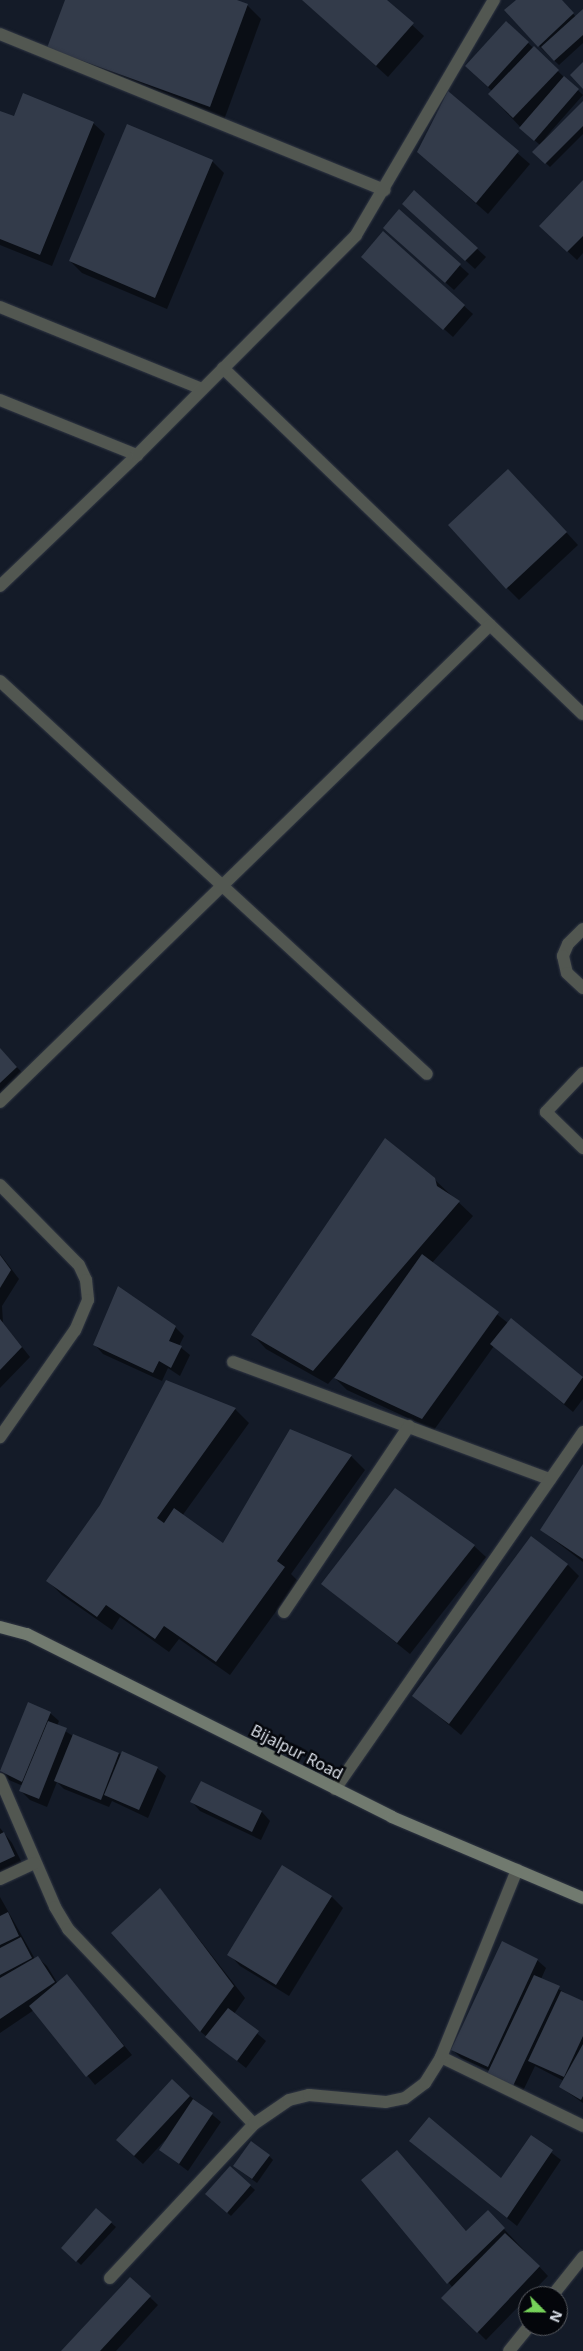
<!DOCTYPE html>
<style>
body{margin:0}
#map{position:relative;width:583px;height:2351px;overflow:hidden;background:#141b28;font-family:"Noto Sans",sans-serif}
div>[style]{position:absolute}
.shadow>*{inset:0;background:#0007}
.building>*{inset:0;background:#333b4a}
.roads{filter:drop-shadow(0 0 1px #303643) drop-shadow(0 0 1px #303643)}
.lane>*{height:12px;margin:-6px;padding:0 6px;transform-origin:6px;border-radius:6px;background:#525751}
.street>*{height:12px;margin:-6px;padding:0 6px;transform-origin:6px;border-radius:6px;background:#525751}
.secondary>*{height:12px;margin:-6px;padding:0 6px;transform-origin:6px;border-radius:6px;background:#717a6f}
span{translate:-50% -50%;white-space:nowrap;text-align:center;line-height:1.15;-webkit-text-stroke:5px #04060b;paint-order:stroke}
.street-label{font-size:16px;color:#dadfe8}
.north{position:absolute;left:518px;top:2286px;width:50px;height:50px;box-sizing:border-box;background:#04060b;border:1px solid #5a5d63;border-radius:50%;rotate:113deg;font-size:14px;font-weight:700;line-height:20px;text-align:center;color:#dadfe8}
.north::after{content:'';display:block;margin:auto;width:18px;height:22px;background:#76d25a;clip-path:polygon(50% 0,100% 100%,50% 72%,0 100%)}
</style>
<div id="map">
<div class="shadow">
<div style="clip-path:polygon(66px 0,233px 0,247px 5px,261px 19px,224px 120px,62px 62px)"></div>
<div style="clip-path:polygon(303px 0,385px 0,424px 36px,388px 77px)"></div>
<div style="clip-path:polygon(518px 0,561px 0,576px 17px,583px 11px,583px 43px,559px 65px,539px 46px)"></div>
<div style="clip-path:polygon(506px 22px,583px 95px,544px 139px,583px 103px,583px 134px,550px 167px,534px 152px,540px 145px,525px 132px,489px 94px,492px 91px,475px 75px)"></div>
<div style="clip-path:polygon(448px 93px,530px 164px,488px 214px,430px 163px)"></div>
<div style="clip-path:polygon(0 112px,14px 118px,93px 123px,105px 134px,52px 266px,0 245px)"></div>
<div style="clip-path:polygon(128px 126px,213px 162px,224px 173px,167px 309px,82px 273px,70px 261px)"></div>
<div style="clip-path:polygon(583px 182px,583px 253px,577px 260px,550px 235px)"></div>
<div style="clip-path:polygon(414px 191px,486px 257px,475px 269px,412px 212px)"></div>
<div style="clip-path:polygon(399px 211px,469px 274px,454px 290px,393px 236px)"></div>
<div style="clip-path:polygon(383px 233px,473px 314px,453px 337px,372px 265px)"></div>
<div style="clip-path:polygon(520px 482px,578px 545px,519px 600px,507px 588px)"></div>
<div style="clip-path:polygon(0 1049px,28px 1079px,0 1105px)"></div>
<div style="clip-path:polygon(434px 1179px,473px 1216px,432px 1263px,508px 1323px,511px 1320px,583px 1378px,583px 1399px,573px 1412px,494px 1346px,434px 1430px,347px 1390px,334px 1377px,328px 1384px,266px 1349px,253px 1335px)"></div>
<div style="clip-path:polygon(0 1254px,19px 1279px,2px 1306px,3px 1323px,30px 1357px,0 1388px)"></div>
<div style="clip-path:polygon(175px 1327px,184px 1336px,179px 1346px,190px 1355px,180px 1376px,168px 1368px,162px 1381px,103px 1354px,95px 1345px)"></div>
<div style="clip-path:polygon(166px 1382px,235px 1409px,249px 1423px,182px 1516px,223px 1545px,351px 1456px,365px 1470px,291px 1574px,298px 1581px,230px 1675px,179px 1639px,169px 1652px,120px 1617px,112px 1630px,62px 1595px,48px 1581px,101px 1506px)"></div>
<div style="clip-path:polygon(583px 1467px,583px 1562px,541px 1530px)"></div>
<div style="clip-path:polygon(474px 1546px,486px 1557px,410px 1654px,323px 1584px)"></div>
<div style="clip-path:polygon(568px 1565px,579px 1576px,461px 1735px,414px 1696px)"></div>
<div style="clip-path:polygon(29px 1704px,50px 1713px,59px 1721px,57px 1726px,73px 1736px,157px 1768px,166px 1776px,148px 1818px,112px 1801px,109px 1807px,64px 1789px,57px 1782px,47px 1807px,30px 1800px,21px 1791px,23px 1786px,9px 1780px,1px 1772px)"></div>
<div style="clip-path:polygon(201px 1782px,262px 1812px,270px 1821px,261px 1840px,200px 1811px,192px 1802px)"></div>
<div style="clip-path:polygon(0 1828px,12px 1843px,23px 1865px,0 1876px)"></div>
<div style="clip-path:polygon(160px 1889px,245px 1998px,234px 2014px,266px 2041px,246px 2068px,201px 2032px,113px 1933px)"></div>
<div style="clip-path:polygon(0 1897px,35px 1959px,38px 1958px,47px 1966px,58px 1984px,67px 1976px,132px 2055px,95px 2085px,34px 2010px,0 2033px)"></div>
<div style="clip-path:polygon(332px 1897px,343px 1908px,289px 1996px,240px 1966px,229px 1954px)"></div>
<div style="clip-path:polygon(537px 1960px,546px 1968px,541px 1979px,583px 2003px,583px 2103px,560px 2087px,564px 2081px,535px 2066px,522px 2093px,490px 2071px,461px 2058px,452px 2049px)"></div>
<div style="clip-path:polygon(172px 2081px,221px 2122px,188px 2171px,160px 2150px,166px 2139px,143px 2164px,126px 2149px)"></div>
<div style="clip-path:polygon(531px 2137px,561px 2160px,517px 2226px,410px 2141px,502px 2180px)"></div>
<div style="clip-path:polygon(397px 2151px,467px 2232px,488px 2212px,548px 2276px,486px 2340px,443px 2298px,453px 2288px,363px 2180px)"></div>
<div style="clip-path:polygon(269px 2156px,273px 2160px,257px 2183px,239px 2170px)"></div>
<div style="clip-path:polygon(230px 2168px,255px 2190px,231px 2216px,211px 2198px)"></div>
<div style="clip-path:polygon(96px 2210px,116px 2227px,81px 2265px,63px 2248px)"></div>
<div style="clip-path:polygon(130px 2278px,158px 2305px,116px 2351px,63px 2351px)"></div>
</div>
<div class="building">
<div style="clip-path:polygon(65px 0,237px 0,248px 4px,210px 107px,47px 48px)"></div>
<div style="clip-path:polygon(302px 0,387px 0,414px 23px,376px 66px)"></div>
<div style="clip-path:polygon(516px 0,562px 0,574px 13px,538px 47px,504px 10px)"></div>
<div style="clip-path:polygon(583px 9px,583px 35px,554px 61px,541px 47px)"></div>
<div style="clip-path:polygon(506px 21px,529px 42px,488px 87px,465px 66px)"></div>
<div style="clip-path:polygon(534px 46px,559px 70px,513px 118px,488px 94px)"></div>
<div style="clip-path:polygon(583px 62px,583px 89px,570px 75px)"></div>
<div style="clip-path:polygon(564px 76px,579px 89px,534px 141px,519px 128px)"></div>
<div style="clip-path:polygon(448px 91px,519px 151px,476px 203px,417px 152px)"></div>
<div style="clip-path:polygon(23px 93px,94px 122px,40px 255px,0 239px,0 111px,14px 116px)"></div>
<div style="clip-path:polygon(583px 101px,583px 126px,545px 164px,532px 152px)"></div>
<div style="clip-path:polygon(127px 124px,213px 160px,155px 298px,69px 261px)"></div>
<div style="clip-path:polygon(583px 180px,583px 236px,567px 252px,539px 226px)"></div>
<div style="clip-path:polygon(414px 190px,478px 248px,465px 261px,402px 204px)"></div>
<div style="clip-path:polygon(399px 209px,461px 264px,445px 283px,383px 228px)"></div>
<div style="clip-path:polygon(383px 231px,465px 305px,443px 330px,361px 257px)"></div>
<div style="clip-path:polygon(508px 469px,567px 532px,506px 589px,448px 525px)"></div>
<div style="clip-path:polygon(0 1048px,17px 1067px,0 1083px)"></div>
<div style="clip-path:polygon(385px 1138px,435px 1178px,437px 1186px,460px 1201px,313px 1371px,251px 1335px)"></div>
<div style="clip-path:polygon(422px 1254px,499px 1312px,422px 1419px,334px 1378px)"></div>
<div style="clip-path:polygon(0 1255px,11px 1270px,0 1288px)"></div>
<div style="clip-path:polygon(118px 1286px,176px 1326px,169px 1341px,182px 1346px,171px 1368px,159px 1361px,153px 1373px,93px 1345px)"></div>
<div style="clip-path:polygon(511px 1318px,583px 1377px,564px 1404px,490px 1344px)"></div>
<div style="clip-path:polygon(0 1319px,22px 1347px,0 1370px)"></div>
<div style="clip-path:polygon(166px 1380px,236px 1408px,157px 1518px,164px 1523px,174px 1508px,223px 1543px,290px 1429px,352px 1455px,277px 1561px,285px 1567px,216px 1662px,164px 1626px,155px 1639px,106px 1605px,97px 1617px,46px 1581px,100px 1505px)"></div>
<div style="clip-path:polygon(583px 1464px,583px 1559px,540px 1530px)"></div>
<div style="clip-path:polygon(395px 1488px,475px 1545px,397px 1643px,321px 1584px)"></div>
<div style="clip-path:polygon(531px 1536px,568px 1564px,449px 1724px,412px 1696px)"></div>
<div style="clip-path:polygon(28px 1702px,51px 1712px,22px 1782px,0 1771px)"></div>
<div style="clip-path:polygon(48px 1721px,67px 1728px,39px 1799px,19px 1791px)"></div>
<div style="clip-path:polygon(73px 1734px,119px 1753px,101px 1800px,54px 1781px)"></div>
<div style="clip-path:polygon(122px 1751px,158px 1767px,139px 1810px,104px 1795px)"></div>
<div style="clip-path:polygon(201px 1781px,262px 1811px,252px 1832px,190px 1802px)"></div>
<div style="clip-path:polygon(4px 1832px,15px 1856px,0 1863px,0 1834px)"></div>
<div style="clip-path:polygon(282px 1865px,332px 1896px,276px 1985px,227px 1955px)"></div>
<div style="clip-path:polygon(160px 1888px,234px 1986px,200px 2032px,111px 1933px)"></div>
<div style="clip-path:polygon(8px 1912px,19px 1936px,0 1945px,0 1916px)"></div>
<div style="clip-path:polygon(21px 1937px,32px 1958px,0 1975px,0 1948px)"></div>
<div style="clip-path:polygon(502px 1941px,538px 1959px,488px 2067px,451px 2050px)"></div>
<div style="clip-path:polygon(38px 1956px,55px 1982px,0 2019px,0 1978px)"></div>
<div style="clip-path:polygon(67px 1974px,124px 2046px,86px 2077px,29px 2006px)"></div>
<div style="clip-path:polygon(534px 1975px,560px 1986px,513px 2086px,487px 2074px)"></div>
<div style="clip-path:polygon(561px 1991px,583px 2001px,583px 2036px,564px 2077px,528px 2061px)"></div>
<div style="clip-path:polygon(228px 2008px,259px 2031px,237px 2061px,205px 2037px)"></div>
<div style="clip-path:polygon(583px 2044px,583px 2096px,581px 2100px,559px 2087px)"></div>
<div style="clip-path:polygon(172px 2079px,190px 2096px,134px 2156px,116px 2140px)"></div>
<div style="clip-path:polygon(193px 2099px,213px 2113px,179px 2164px,159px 2150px)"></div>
<div style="clip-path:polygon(429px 2117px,501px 2178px,531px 2135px,553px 2150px,507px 2218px,409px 2141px)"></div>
<div style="clip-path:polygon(251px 2141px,270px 2155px,252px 2179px,233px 2166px)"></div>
<div style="clip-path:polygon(397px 2150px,466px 2231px,488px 2210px,505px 2228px,447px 2284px,361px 2180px)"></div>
<div style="clip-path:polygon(230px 2166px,251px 2185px,227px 2213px,205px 2194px)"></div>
<div style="clip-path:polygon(96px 2208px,112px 2222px,76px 2262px,61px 2248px)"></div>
<div style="clip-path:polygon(505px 2233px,540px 2266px,477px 2333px,441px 2298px)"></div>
<div style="clip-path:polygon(130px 2277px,151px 2296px,100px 2351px,61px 2351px)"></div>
</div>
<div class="roads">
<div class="lane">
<div style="left:0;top:34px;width:415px;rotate:22.1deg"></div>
<div style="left:0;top:307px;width:218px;rotate:22.1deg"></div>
<div style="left:0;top:400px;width:148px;rotate:21.9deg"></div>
</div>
<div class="street">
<div style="left:223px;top:368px;width:499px;rotate:43.9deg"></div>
<div style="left:0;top:586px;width:190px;rotate:-43.7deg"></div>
<div style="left:137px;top:455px;width:310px;rotate:-45.1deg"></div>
<div style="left:356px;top:235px;width:273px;rotate:-59.6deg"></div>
<div style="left:0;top:681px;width:580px;rotate:42.63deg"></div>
<div style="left:583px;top:929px;width:21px;rotate:135deg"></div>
<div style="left:568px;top:944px;width:13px;rotate:113deg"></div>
<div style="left:563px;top:956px;width:17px;rotate:77deg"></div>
<div style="left:567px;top:973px;width:22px;rotate:43deg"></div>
<div style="left:583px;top:1073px;width:54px;rotate:133.5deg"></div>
<div style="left:546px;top:1112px;width:52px;rotate:44.2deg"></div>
<div style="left:0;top:1102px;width:684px;rotate:-44.23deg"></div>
<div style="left:0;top:1185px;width:112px;rotate:45.4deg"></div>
<div style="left:79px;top:1265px;width:17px;rotate:65deg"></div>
<div style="left:86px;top:1280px;width:20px;rotate:84deg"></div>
<div style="left:88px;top:1300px;width:33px;rotate:113deg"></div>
<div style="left:75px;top:1330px;width:131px;rotate:125deg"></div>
<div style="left:233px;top:1362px;width:338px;rotate:20.3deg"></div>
<div style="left:284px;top:1612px;width:224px;rotate:-56.1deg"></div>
<div style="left:0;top:1779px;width:139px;rotate:66.7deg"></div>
<div style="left:55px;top:1907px;width:26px;rotate:59deg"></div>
<div style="left:68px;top:1929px;width:269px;rotate:46.4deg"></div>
<div style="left:335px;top:1789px;width:435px;rotate:-55.2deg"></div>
<div style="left:0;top:1879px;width:38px;rotate:-25deg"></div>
<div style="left:441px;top:2057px;width:158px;rotate:25.9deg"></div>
<div style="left:110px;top:2278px;width:211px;rotate:-46.9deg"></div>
<div style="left:254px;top:2124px;width:42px;rotate:-34.4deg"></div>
<div style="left:289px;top:2100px;width:21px;rotate:-14deg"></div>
<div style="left:309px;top:2095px;width:77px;rotate:5.2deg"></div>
<div style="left:386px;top:2102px;width:19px;rotate:-12deg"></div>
<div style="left:405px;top:2098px;width:25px;rotate:-37deg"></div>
<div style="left:425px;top:2083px;width:31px;rotate:-58deg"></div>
<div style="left:441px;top:2057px;width:202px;rotate:-67.9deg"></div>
<div style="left:552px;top:2296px;width:50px;rotate:-51.5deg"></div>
<div style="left:509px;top:2351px;width:32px;rotate:-51deg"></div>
</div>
<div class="secondary">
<div style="left:0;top:1627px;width:28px;rotate:15deg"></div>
<div style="left:27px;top:1634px;width:408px;rotate:26.6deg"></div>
<div style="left:392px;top:1817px;width:207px;rotate:23deg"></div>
</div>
</div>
<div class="street-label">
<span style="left:297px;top:1752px;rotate:27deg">Bijalpur Road</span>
</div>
<div class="north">N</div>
</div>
